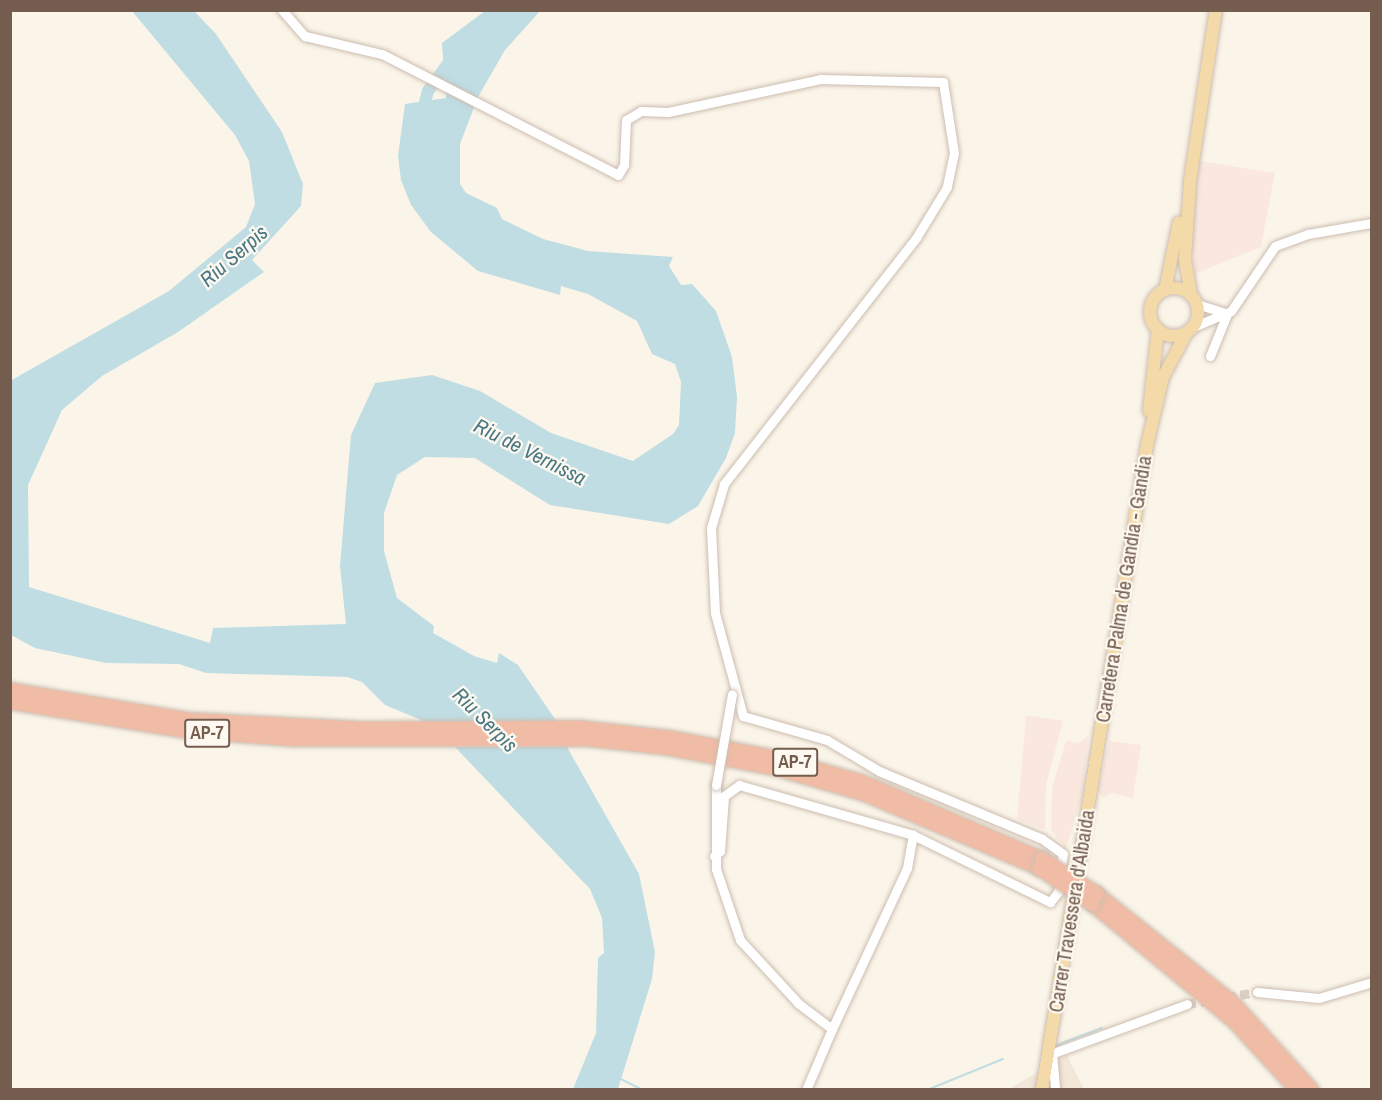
<!DOCTYPE html>
<style>
body{margin:0}
#map{position:relative;width:1382px;height:1100px;overflow:hidden;background:#fbf5e9;font-family:"Archivo Narrow",sans-serif}
div>[style]{position:absolute}
.residential>*{inset:0;background:#f2e7d8}
.commercial>*{inset:0;background:#fae8de}
.water>*{inset:0;background:#bfdde3}
.stream>*{height:2px;margin:-1px;padding:0 1px;transform-origin:1px;border-radius:1px;background:#bfdde3}
.river>*{height:12px;margin:-6px;padding:0 6px;transform-origin:6px;border-radius:6px;background:#bfdde3}
.minor-tunnel>*{height:9px;margin-top:-4.5px;transform-origin:0;background:repeating-linear-gradient(90deg,#d9cfc2 0 9px,transparent 0 13.5px)}
.roads{filter:drop-shadow(0 0 2px #ccbdb0) drop-shadow(0 0 2px #ccbdb0)}
.minor>*{height:9px;margin:-4.5px;padding:0 4.5px;transform-origin:4.5px;border-radius:4.5px;background:#fff}
.major>*{height:12px;margin:-6px;padding:0 6px;transform-origin:6px;border-radius:6px;background:#f4daa8}
.major>.ring{margin:-6px;padding:0;box-sizing:content-box;background:none;border:12px solid #f4daa8;border-radius:50%}
.highway>*{height:14px;margin:-7px;padding:0 7px;transform-origin:7px;border-radius:7px;background:#f0bca6}
.bridges{filter:drop-shadow(0 0 2px #ccbdb0) drop-shadow(0 0 2px #ccbdb0)}
.minor-bridge>*{height:9px;margin:-4.5px;padding:0 4.5px;transform-origin:4.5px;border-radius:4.5px;background:#fff}
.highway-bridge>*{height:14px;margin:-7px;padding:0 7px;transform-origin:7px;border-radius:7px;background:#f0bca6}
span{translate:-50% -50%;white-space:nowrap;text-align:center;line-height:1.15;-webkit-text-stroke:4.5px #fef9f0;paint-order:stroke}
.shield-label span{padding:2px 4px;background:#fef9f0;border:2px solid;border-radius:4px;-webkit-text-stroke-width:0}
.shield-label{font-size:18px;color:#745d4f;font-weight:700}
.street-label{font-size:20px;color:#745d4f}
.water-label{font-size:21px;color:#4a7985;font-style:italic}
.frame{position:absolute;inset:0;border:12px solid #745d4f;pointer-events:none}
</style>
<div id="map">
<div class="residential">
<div style="clip-path:polygon(1067px 1055px,1084px 1089px,1012px 1090px,1012px 1087px)"></div>
</div>
<div class="commercial">
<div style="clip-path:polygon(1199px 161px,1275px 173px,1261px 247px,1195px 274px,1191px 233px)"></div>
<div style="clip-path:polygon(1026px 715px,1063px 721px,1046px 785px,1045px 830px,1017px 819px)"></div>
<div style="clip-path:polygon(1088px 736px,1083px 792px,1066px 849px,1051px 830px,1052px 788px,1066px 741px,1079px 743px)"></div>
<div style="clip-path:polygon(1109px 741px,1141px 745px,1133px 798px,1112px 793px,1103px 798px,1098px 791px)"></div>
</div>
<div class="water">
<div style="clip-path:polygon(541px 10px,505px 50px,478px 97px,460px 144px,460px 184px,466px 193px,497px 208px,502px 219px,543px 239px,588px 251px,673px 257px,669px 266px,681px 285px,692px 284px,716px 311px,732px 357px,737px 397px,735px 433px,726px 458px,698px 506px,669px 524px,550px 505px,475px 458px,425px 457px,397px 475px,384px 513px,384px 551px,397px 598px,434px 626px,433px 633px,474px 656px,497px 663px,499px 653px,518px 665px,557px 722px,426px 722px,385px 705px,362px 682px,347px 677px,206px 673px,179px 664px,106px 663px,35px 648px,11px 635px,10px 381px,169px 291px,246px 227px,255px 204px,249px 161px,235px 135px,132px 11px,194px 11px,216px 34px,282px 132px,303px 184px,301px 206px,252px 260px,264px 272px,178px 332px,102px 376px,62px 410px,28px 485px,29px 587px,210px 643px,213px 628px,346px 624px,340px 566px,351px 435px,375px 383px,432px 375px,480px 391px,551px 433px,633px 461px,673px 434px,679px 425px,681px 382px,675px 364px,652px 354px,637px 321px,588px 294px,561px 286px,560px 295px,478px 271px,431px 232px,411px 205px,401px 180px,398px 156px,405px 104px,446px 98px,442px 43px,485px 11px)"></div>
<div style="clip-path:polygon(455px 747px,567px 747px,639px 874px,655px 952px,652px 979px,618px 1089px,573px 1089px,596px 1033px,598px 958px,604px 953px,602px 918px,590px 889px)"></div>
</div>
<div class="stream">
<div style="left:1057px;top:1045px;width:48px;rotate:-20.7deg"></div>
<div style="left:619px;top:1078px;width:27px;rotate:27deg"></div>
<div style="left:927px;top:1090px;width:82px;rotate:-22.2deg"></div>
</div>
<div class="river">
<div style="left:421px;top:117px;width:27px;rotate:-75deg"></div>
<div style="left:428px;top:91px;width:46px;rotate:-53.9deg"></div>
</div>
<div class="minor-tunnel">
<div style="left:1187px;top:1004px;width:71px;rotate:-9.7deg"></div>
</div>
<div class="roads">
<div class="minor">
<div style="left:282px;top:10px;width:35px;rotate:49deg"></div>
<div style="left:305px;top:36px;width:79px;rotate:13.2deg"></div>
<div style="left:382px;top:54px;width:265px;rotate:27.1deg"></div>
<div style="left:618px;top:175px;width:12px;rotate:-59deg"></div>
<div style="left:624px;top:165px;width:45px;rotate:-87.5deg"></div>
<div style="left:626px;top:120px;width:17px;rotate:-31deg"></div>
<div style="left:641px;top:111px;width:27px;rotate:2deg"></div>
<div style="left:668px;top:112px;width:156px;rotate:-12.2deg"></div>
<div style="left:820px;top:79px;width:123px;rotate:1.4deg"></div>
<div style="left:943px;top:82px;width:72px;rotate:81.2deg"></div>
<div style="left:954px;top:153px;width:35px;rotate:102deg"></div>
<div style="left:947px;top:187px;width:60px;rotate:121.3deg"></div>
<div style="left:916px;top:238px;width:312px;rotate:128deg"></div>
<div style="left:724px;top:484px;width:46px;rotate:106.5deg"></div>
<div style="left:711px;top:528px;width:85px;rotate:87.3deg"></div>
<div style="left:715px;top:613px;width:107px;rotate:74.8deg"></div>
<div style="left:743px;top:716px;width:87px;rotate:15.9deg"></div>
<div style="left:827px;top:740px;width:61px;rotate:30.8deg"></div>
<div style="left:879px;top:771px;width:177px;rotate:22.6deg"></div>
<div style="left:1197px;top:304px;width:32px;rotate:18deg"></div>
<div style="left:1193px;top:327px;width:41px;rotate:-22.8deg"></div>
<div style="left:1231px;top:311px;width:78px;rotate:-55.9deg"></div>
<div style="left:1275px;top:246px;width:35px;rotate:-20deg"></div>
<div style="left:1308px;top:234px;width:65px;rotate:-9.8deg"></div>
<div style="left:1210px;top:356px;width:45px;rotate:-68deg"></div>
<div style="left:716px;top:785px;width:84px;rotate:90deg"></div>
<div style="left:716px;top:869px;width:75px;rotate:71.3deg"></div>
<div style="left:740px;top:940px;width:87px;rotate:47.3deg"></div>
<div style="left:799px;top:1004px;width:41px;rotate:37.1deg"></div>
<div style="left:832px;top:1029px;width:66px;rotate:113.1deg"></div>
<div style="left:714px;top:856px;width:8px;rotate:-40deg"></div>
<div style="left:720px;top:851px;width:55px;rotate:-85.8deg"></div>
<div style="left:724px;top:796px;width:19px;rotate:-36deg"></div>
<div style="left:739px;top:785px;width:181px;rotate:16deg"></div>
<div style="left:913px;top:835px;width:153px;rotate:26.1deg"></div>
<div style="left:1050px;top:902px;width:13px;rotate:-51deg"></div>
<div style="left:1058px;top:892px;width:38px;rotate:-83deg"></div>
<div style="left:1063px;top:854px;width:22px;rotate:-144deg"></div>
<div style="left:1257px;top:992px;width:62px;rotate:5.5deg"></div>
<div style="left:1319px;top:998px;width:55px;rotate:-16.8deg"></div>
<div style="left:832px;top:1029px;width:178px;rotate:-65deg"></div>
<div style="left:907px;top:868px;width:34px;rotate:-80deg"></div>
<div style="left:1052px;top:1053px;width:37px;rotate:85deg"></div>
<div style="left:1048px;top:1055px;width:148px;rotate:-20.1deg"></div>
</div>
<div class="major">
<div class="ring" style="left:1150px;top:288px;width:36px;height:36px"></div>
<div style="left:1165px;top:290px;width:69px;rotate:-78.4deg"></div>
<div style="left:1191px;top:294px;width:36px;rotate:-100deg"></div>
<div style="left:1185px;top:259px;width:78px;rotate:-86.3deg"></div>
<div style="left:1190px;top:181px;width:173px;rotate:-81.4deg"></div>
<div style="left:1149px;top:411px;width:82px;rotate:-83.7deg"></div>
<div style="left:1042px;top:1090px;width:653px;rotate:-80.75deg"></div>
<div style="left:1147px;top:445px;width:70px;rotate:-76.8deg"></div>
<div style="left:1163px;top:377px;width:51px;rotate:-61.9deg"></div>
</div>
<div class="highway">
<div style="left:10px;top:690px;width:181px;rotate:9.5deg"></div>
<div style="left:189px;top:720px;width:169px;rotate:3deg"></div>
<div style="left:358px;top:729px;width:223px;rotate:-0.3deg"></div>
<div style="left:581px;top:728px;width:90px;rotate:6.4deg"></div>
<div style="left:670px;top:738px;width:109px;rotate:10.6deg"></div>
<div style="left:777px;top:758px;width:88px;rotate:15.8deg"></div>
<div style="left:862px;top:782px;width:196px;rotate:23.2deg"></div>
<div style="left:10px;top:702px;width:180px;rotate:9.3deg"></div>
<div style="left:188px;top:731px;width:105px;rotate:4.4deg"></div>
<div style="left:293px;top:739px;width:295px"></div>
<div style="left:588px;top:739px;width:81px;rotate:6.3deg"></div>
<div style="left:669px;top:748px;width:108px;rotate:10.7deg"></div>
<div style="left:775px;top:768px;width:94px;rotate:16.1deg"></div>
<div style="left:865px;top:794px;width:189px;rotate:23deg"></div>
<div style="left:1097px;top:894px;width:174px;rotate:38.7deg"></div>
<div style="left:1233px;top:1003px;width:118px;rotate:47.8deg"></div>
<div style="left:1093px;top:904px;width:185px;rotate:39.7deg"></div>
<div style="left:1235px;top:1022px;width:92px;rotate:47.6deg"></div>
</div>
</div>
<div class="bridges">
<div class="minor-bridge">
<div style="left:716px;top:785px;width:92px;rotate:-80deg"></div>
</div>
<div class="highway-bridge">
<div style="left:1042px;top:859px;width:65px;rotate:32.5deg"></div>
<div style="left:1039px;top:868px;width:65px;rotate:33.7deg"></div>
</div>
</div>
<div class="shield-label">
<span style="left:207px;top:733px">AP-7</span>
<span style="left:795px;top:762px">AP-7</span>
</div>
<div class="street-label">
<span style="left:1123px;top:589px;rotate:-81deg">Carretera Palma de Gandia - Gandia</span>
<span style="left:1071px;top:911px;rotate:-81deg">Carrer Travessera d'Albaida</span>
</div>
<div class="water-label">
<span style="left:234px;top:256px;rotate:-41deg">Riu Serpis</span>
<span style="left:530px;top:452px;rotate:27deg">Riu de Vernissa</span>
<span style="left:485px;top:720px;rotate:45deg">Riu Serpis</span>
</div>
<div class="frame"></div>
</div>
